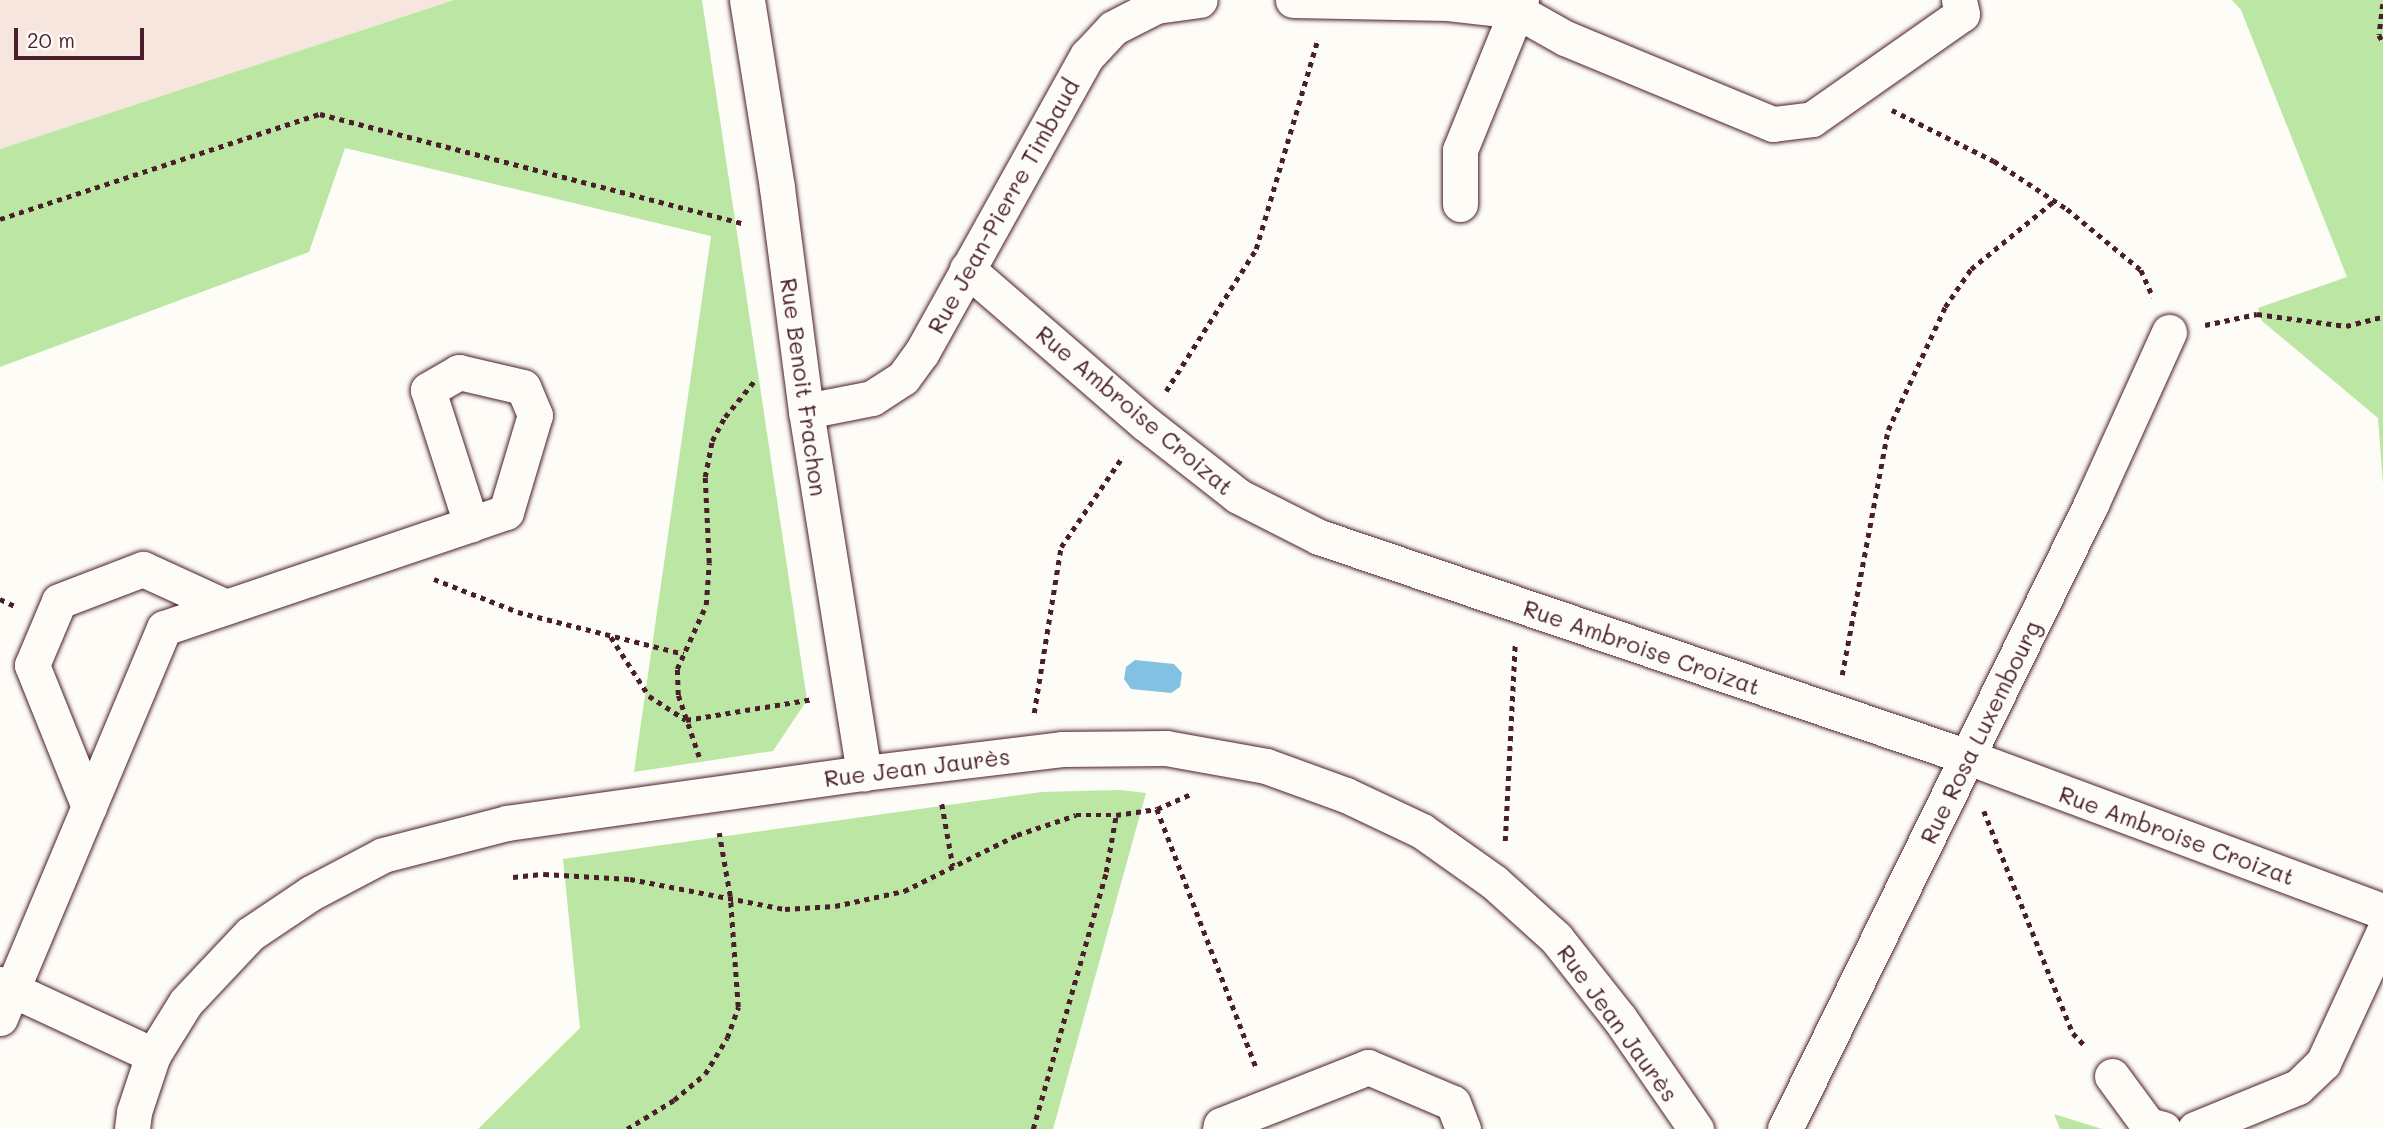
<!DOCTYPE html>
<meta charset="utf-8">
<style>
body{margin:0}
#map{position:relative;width:2383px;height:1129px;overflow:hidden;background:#fdfcf7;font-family:Mali,sans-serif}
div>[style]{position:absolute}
.built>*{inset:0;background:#f7e6dd}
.green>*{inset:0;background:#bbe6a3}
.water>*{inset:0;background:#82c1e2}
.path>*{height:4.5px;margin-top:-2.25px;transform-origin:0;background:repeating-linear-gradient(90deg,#4a1f2b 0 5px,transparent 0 10px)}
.roads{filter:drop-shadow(0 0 2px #4a1f2b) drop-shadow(0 0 2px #4a1f2b)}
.minor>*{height:35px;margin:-17.5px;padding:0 17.5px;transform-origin:17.5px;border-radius:17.5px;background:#fdfcf7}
span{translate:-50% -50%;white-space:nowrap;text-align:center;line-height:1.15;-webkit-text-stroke:5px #fdfcf7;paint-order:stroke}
.street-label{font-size:23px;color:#4a1f2b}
.scale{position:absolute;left:14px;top:28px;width:130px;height:32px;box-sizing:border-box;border:4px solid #4a1f2b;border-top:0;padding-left:9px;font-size:21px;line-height:24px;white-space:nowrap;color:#4a1f2b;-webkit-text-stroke:5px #fdfcf7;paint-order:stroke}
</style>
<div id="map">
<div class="built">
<div style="clip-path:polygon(0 0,454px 0,0 149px)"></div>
</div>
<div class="green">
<div style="clip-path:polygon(454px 0,702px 0,807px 700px,773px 751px,634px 772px,711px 236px,345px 148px,309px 252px,0 367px,0 149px)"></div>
<div style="clip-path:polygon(2232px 0,2383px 0,2383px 485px,2378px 418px,2262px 321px,2258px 308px,2347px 277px,2241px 10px)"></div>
<div style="clip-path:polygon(1120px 790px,1146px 793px,1053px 1129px,478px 1129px,580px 1028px,563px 859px,1041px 792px)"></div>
<div style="clip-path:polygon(2054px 1114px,2102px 1129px,2060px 1129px)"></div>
</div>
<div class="water">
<div style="clip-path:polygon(1135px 660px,1174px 664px,1182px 673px,1180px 687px,1171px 693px,1131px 689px,1124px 679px,1126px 667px)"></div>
</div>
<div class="path">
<div style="left:2383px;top:4px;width:31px;rotate:97deg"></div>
<div style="left:2379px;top:35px;width:8px;rotate:60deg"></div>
<div style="left:1892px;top:110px;width:114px;rotate:26.6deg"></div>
<div style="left:1994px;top:161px;width:87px;rotate:33.3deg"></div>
<div style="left:2067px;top:209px;width:96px;rotate:39.5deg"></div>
<div style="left:2141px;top:270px;width:30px;rotate:66deg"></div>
<div style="left:0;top:219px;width:337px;rotate:-18.2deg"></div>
<div style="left:320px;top:114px;width:436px;rotate:14.5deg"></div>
<div style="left:2205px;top:325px;width:53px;rotate:-11.9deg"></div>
<div style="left:2257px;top:314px;width:90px;rotate:7.7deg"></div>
<div style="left:2346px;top:326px;width:38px;rotate:-14deg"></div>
<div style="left:1166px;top:391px;width:168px;rotate:-57.6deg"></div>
<div style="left:1256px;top:249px;width:219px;rotate:-73.6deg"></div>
<div style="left:434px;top:579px;width:90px;rotate:21.4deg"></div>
<div style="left:518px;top:612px;width:171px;rotate:14.2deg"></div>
<div style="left:0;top:599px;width:17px;rotate:25deg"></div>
<div style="left:611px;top:637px;width:70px;rotate:57.2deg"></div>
<div style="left:649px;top:696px;width:44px;rotate:33deg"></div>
<div style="left:686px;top:720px;width:129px;rotate:-9.4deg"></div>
<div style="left:1842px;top:675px;width:249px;rotate:-79.4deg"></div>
<div style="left:1888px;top:430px;width:136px;rotate:-65.1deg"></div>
<div style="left:1945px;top:307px;width:46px;rotate:-55.6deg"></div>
<div style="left:1971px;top:269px;width:107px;rotate:-39.3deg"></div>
<div style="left:1034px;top:713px;width:168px;rotate:-80.8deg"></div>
<div style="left:1061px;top:547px;width:110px;rotate:-55.7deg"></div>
<div style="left:699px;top:757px;width:65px;rotate:-108.7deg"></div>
<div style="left:678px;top:695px;width:26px;rotate:-92deg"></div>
<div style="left:677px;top:669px;width:70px;rotate:-65.6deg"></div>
<div style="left:706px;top:605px;width:42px;rotate:-85.9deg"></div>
<div style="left:709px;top:563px;width:86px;rotate:-92.7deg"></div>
<div style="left:705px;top:477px;width:37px;rotate:-79deg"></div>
<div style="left:712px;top:441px;width:27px;rotate:-62deg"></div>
<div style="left:725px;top:417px;width:49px;rotate:-50.8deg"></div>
<div style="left:942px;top:804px;width:63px;rotate:79.9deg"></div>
<div style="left:1157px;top:809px;width:279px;rotate:69deg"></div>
<div style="left:1984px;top:811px;width:239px;rotate:68.2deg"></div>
<div style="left:2073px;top:1033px;width:19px;rotate:47deg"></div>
<div style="left:1505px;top:841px;width:197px;rotate:-87.1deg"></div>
<div style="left:513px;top:877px;width:31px;rotate:-6deg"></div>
<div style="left:544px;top:874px;width:86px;rotate:3.3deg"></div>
<div style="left:630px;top:879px;width:158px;rotate:11deg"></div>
<div style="left:785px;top:909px;width:50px;rotate:-3.4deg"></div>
<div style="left:835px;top:906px;width:71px;rotate:-12.3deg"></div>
<div style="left:904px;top:891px;width:126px;rotate:-26.4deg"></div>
<div style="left:1017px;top:835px;width:62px;rotate:-18.7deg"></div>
<div style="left:1076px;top:815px;width:40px"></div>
<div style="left:1116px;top:815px;width:41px;rotate:-8.3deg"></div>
<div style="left:1157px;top:809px;width:37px;rotate:-24deg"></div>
<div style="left:627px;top:1129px;width:55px;rotate:-31.7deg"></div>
<div style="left:674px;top:1100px;width:40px;rotate:-40deg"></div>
<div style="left:705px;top:1074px;width:42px;rotate:-58.6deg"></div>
<div style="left:727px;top:1038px;width:33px;rotate:-70deg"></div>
<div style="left:738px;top:1007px;width:111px;rotate:-94.1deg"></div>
<div style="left:730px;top:896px;width:64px;rotate:-99.9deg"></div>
<div style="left:1033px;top:1129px;width:267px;rotate:-74.1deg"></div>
<div style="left:1106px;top:872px;width:58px;rotate:-80deg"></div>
</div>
<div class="roads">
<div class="minor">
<div style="left:747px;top:0;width:190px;rotate:80.9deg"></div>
<div style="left:777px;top:188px;width:225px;rotate:82.6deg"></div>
<div style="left:806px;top:411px;width:367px;rotate:80.9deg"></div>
<div style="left:1293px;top:0;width:155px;rotate:1.1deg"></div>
<div style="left:1448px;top:3px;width:69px;rotate:6.6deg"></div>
<div style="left:1517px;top:11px;width:55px;rotate:29.4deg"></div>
<div style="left:1565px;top:38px;width:225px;rotate:22.5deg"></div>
<div style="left:1773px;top:124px;width:39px;rotate:-7deg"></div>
<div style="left:1812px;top:119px;width:183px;rotate:-35deg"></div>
<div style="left:1962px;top:14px;width:14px;rotate:-102deg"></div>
<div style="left:1460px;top:204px;width:54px;rotate:-90deg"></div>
<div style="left:1460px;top:150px;width:162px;rotate:-67.9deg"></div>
<div style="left:967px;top:269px;width:235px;rotate:40.9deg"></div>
<div style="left:1145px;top:423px;width:118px;rotate:38.1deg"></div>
<div style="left:1238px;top:496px;width:91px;rotate:26.8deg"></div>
<div style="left:1319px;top:537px;width:685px;rotate:18.73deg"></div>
<div style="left:1968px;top:757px;width:443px;rotate:20.4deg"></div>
<div style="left:806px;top:411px;width:67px;rotate:-11.1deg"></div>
<div style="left:872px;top:398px;width:37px;rotate:-33deg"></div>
<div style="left:903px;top:378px;width:32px;rotate:-54deg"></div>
<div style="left:922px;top:352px;width:339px;rotate:-60.9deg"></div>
<div style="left:1087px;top:56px;width:38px;rotate:-47deg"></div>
<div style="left:1113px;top:28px;width:48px;rotate:-27.1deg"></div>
<div style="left:1156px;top:6px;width:44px;rotate:-7.8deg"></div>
<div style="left:89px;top:807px;width:153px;rotate:-111.9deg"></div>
<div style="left:32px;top:665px;width:69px;rotate:-67.1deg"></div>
<div style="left:59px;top:601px;width:90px;rotate:-20.9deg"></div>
<div style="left:143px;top:569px;width:91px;rotate:24.6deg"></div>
<div style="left:0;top:984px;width:169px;rotate:24.9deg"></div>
<div style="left:0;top:1018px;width:423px;rotate:-67.2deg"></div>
<div style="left:164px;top:628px;width:324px;rotate:-18.7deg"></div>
<div style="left:471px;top:524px;width:37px;rotate:-19deg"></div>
<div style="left:506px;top:512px;width:101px;rotate:-73.4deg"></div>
<div style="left:535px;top:415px;width:30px;rotate:-113deg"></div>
<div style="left:523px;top:387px;width:66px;rotate:-166.8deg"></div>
<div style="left:459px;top:372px;width:36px;rotate:150deg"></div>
<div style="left:428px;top:390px;width:141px;rotate:72.2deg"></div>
<div style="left:2112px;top:1076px;width:61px;rotate:53.7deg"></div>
<div style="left:2148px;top:1125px;width:16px;rotate:15deg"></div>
<div style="left:132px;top:1129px;width:17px;rotate:-83deg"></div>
<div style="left:134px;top:1112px;width:60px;rotate:-71.6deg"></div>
<div style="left:153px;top:1055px;width:62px;rotate:-58.1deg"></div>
<div style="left:186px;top:1002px;width:93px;rotate:-46.7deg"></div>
<div style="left:250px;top:934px;width:73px;rotate:-33.9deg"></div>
<div style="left:311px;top:893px;width:81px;rotate:-27.8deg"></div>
<div style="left:383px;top:855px;width:128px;rotate:-14.5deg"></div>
<div style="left:507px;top:823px;width:360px;rotate:-8deg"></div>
<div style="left:864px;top:773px;width:199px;rotate:-6.9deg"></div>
<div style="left:1062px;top:749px;width:104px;rotate:-0.6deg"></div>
<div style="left:1166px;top:748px;width:102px;rotate:10.2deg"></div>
<div style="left:1266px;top:766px;width:85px;rotate:19.9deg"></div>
<div style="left:1346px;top:795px;width:84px;rotate:25.3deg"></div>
<div style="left:1422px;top:831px;width:88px;rotate:35.3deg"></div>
<div style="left:1494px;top:882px;width:84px;rotate:42.1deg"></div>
<div style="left:1556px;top:938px;width:103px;rotate:51.7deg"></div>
<div style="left:1620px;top:1019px;width:134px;rotate:55.4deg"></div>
<div style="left:1220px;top:1129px;width:4px;rotate:-76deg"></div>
<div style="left:1221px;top:1125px;width:158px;rotate:-21.5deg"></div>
<div style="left:1368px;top:1067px;width:92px;rotate:23deg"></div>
<div style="left:1453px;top:1103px;width:28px;rotate:69deg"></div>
<div style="left:1785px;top:1129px;width:696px;rotate:-63.91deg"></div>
<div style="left:2091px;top:504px;width:189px;rotate:-65.6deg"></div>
<div style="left:2195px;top:1129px;width:111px;rotate:-22.2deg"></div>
<div style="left:2298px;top:1087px;width:35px;rotate:-44deg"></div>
<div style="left:2323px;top:1063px;width:143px;rotate:-65.2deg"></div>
</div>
</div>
<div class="street-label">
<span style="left:1003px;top:206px;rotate:-61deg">Rue Jean-Pierre Timbaud</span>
<span style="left:804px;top:387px;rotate:82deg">Rue Benoit Frachon</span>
<span style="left:1135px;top:410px;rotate:40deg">Rue Ambroise Croizat</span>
<span style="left:1642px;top:647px;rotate:19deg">Rue Ambroise Croizat</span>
<span style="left:1980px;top:732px;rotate:-64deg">Rue Rosa Luxembourg</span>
<span style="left:917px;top:767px;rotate:-7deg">Rue Jean Jaurès</span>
<span style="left:2177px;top:835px;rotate:20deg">Rue Ambroise Croizat</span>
<span style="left:1618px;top:1023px;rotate:54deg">Rue Jean Jaurès</span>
</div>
<div class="scale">20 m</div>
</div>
